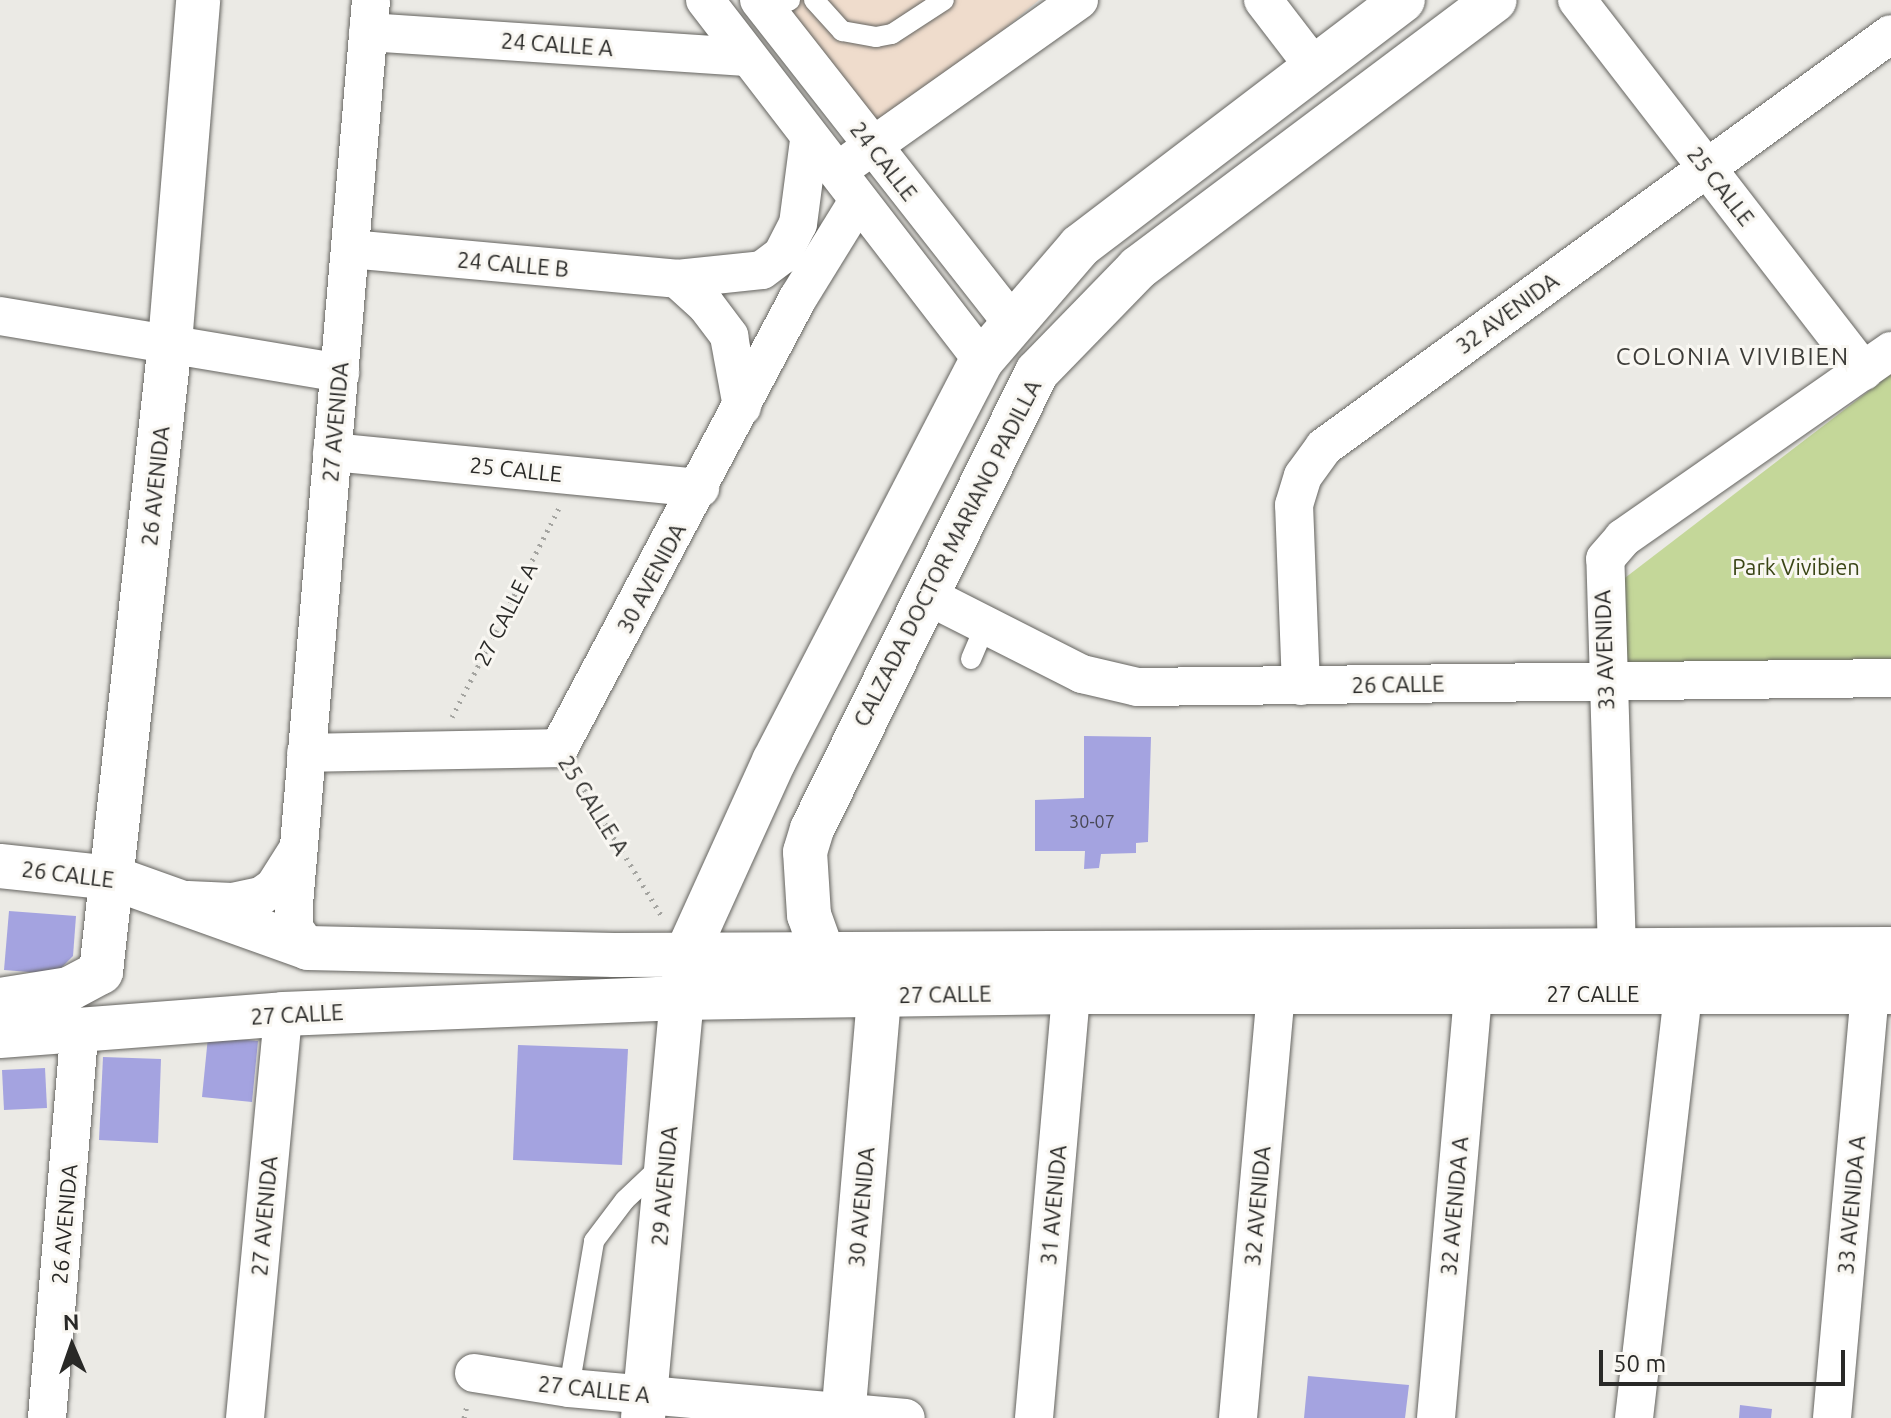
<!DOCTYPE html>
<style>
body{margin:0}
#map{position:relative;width:1891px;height:1418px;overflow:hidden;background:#ebeae5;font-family:Ubuntu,sans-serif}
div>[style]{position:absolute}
.education>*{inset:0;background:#efdccc}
.green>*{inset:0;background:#c4d799}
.building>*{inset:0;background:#a4a3e0}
.path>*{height:5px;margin-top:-2.5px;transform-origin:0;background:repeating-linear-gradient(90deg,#a4a4a0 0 2px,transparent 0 8px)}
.roads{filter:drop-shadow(0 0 2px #656460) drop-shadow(0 0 2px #656460)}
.service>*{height:20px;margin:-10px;padding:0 10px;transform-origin:10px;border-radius:10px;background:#fff}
.minor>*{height:38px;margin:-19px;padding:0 19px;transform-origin:19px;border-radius:19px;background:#fff}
.tertiary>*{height:44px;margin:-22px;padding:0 22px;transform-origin:22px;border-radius:22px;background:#fff}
.secondary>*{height:44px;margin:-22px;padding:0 22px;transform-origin:22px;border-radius:22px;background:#fff}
.primary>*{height:44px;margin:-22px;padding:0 22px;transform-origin:22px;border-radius:22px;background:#fff}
span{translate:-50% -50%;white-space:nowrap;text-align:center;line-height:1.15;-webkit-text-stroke:6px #f9f7f2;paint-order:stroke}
.number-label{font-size:18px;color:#484855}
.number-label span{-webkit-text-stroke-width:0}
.street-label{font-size:22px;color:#292927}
.park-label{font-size:22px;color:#3a4516}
.neighbourhood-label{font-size:24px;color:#3d3c38;letter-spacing:2px}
.north{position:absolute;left:32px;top:1306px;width:80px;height:80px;-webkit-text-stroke:6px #f9f7f2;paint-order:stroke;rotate:358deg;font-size:22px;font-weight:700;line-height:32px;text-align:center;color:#292927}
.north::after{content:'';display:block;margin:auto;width:28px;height:36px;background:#292927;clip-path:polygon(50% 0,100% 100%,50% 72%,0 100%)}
.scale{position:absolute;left:1599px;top:1350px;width:246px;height:36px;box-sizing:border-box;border:4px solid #292927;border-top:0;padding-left:10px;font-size:24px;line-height:28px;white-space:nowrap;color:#292927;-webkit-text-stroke:6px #f9f7f2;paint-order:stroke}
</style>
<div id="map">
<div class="education">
<div style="clip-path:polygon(776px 0,1039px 0,874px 137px)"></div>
</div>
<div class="green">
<div style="clip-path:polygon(1891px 374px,1891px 661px,1620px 663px,1617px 584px)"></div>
</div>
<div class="building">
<div style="clip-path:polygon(1084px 736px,1151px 737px,1148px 842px,1136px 843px,1136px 853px,1101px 854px,1099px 868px,1084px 869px,1085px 851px,1035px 851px,1035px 800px,1084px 798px)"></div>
<div style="clip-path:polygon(9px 911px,76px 916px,73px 956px,55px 974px,4px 970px)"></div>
<div style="clip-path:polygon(208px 1037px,258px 1041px,252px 1102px,202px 1097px)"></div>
<div style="clip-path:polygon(518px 1045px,628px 1049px,622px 1165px,513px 1160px)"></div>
<div style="clip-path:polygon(103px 1057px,161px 1059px,158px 1143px,99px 1140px)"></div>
<div style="clip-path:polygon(45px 1068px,47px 1108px,4px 1110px,2px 1070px)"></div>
<div style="clip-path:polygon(1308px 1376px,1409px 1385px,1405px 1418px,1304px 1418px)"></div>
<div style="clip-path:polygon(1740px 1405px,1772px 1409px,1771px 1418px,1739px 1418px)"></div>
</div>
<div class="path">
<div style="left:452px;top:717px;width:235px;rotate:-62.9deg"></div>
<div style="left:576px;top:776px;width:167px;rotate:58.5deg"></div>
<div style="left:464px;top:1418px;width:13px;rotate:-77deg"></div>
</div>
<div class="roads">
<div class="service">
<div style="left:814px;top:0;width:42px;rotate:47.9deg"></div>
<div style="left:842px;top:31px;width:35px;rotate:10deg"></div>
<div style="left:876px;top:37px;width:16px;rotate:-11deg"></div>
<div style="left:892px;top:34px;width:62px;rotate:-33.2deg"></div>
<div style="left:767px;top:10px;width:25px;rotate:-23deg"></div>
<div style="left:971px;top:659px;width:36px;rotate:-67deg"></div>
<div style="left:569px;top:1388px;width:149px;rotate:-80.3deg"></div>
<div style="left:594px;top:1241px;width:51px;rotate:-52.9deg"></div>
<div style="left:625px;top:1200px;width:51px;rotate:-43.4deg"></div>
</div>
<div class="minor">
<div style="left:705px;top:0;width:454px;rotate:52.4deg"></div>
<div style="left:759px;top:0;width:408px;rotate:51.9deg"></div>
<div style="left:1263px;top:0;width:87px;rotate:52.5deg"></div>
<div style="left:1577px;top:0;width:469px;rotate:52.3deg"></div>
<div style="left:368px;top:32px;width:379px;rotate:3.8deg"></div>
<div style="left:853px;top:160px;width:277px;rotate:-35.3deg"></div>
<div style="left:350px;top:249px;width:328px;rotate:5.2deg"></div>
<div style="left:677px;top:279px;width:85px;rotate:-6deg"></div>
<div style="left:762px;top:270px;width:25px;rotate:-37deg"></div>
<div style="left:782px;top:255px;width:35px;rotate:-63deg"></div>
<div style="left:798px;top:224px;width:84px;rotate:-82.5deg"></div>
<div style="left:677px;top:279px;width:39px;rotate:42deg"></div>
<div style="left:706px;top:305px;width:39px;rotate:53deg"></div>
<div style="left:729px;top:336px;width:72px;rotate:79.6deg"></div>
<div style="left:0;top:316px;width:345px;rotate:9.5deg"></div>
<div style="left:332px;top:452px;width:370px;rotate:5.6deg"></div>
<div style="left:926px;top:595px;width:175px;rotate:26.9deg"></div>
<div style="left:1082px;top:674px;width:57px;rotate:13.3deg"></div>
<div style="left:1137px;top:687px;width:754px;rotate:-0.68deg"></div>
<div style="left:1301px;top:686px;width:181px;rotate:-92.2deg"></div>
<div style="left:1294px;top:505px;width:30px;rotate:-73deg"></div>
<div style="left:1303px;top:476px;width:36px;rotate:-54deg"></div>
<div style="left:1324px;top:447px;width:701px;rotate:-36.07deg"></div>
<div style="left:306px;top:753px;width:253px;rotate:-1.1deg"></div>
<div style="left:559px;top:748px;width:510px;rotate:-62.03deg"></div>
<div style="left:798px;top:298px;width:114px;rotate:-58.3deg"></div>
<div style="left:188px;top:900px;width:44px;rotate:2.6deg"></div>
<div style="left:232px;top:902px;width:30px;rotate:-12deg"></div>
<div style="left:261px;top:896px;width:16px;rotate:-35deg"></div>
<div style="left:274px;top:887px;width:45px;rotate:-57.7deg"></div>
<div style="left:308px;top:948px;width:24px;rotate:-125deg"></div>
<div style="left:294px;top:928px;width:24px;rotate:-90deg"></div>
<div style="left:294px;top:904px;width:907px;rotate:-85.13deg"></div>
<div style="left:1617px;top:952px;width:393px;rotate:-91.7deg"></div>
<div style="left:1605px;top:559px;width:28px;rotate:-49deg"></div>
<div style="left:1623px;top:538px;width:327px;rotate:-34.9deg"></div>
<div style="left:474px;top:1373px;width:96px;rotate:9deg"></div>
<div style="left:569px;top:1388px;width:338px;rotate:5.1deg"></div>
<div style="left:47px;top:1418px;width:390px;rotate:-85.2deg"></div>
<div style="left:245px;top:1418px;width:406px;rotate:-84.6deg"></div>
<div style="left:1034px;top:1418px;width:428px;rotate:-85deg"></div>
<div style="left:1238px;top:1418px;width:426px;rotate:-84.9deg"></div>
<div style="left:1436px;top:1418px;width:425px;rotate:-85deg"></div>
<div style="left:1634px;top:1418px;width:428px;rotate:-83.4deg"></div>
<div style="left:1832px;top:1418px;width:428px;rotate:-84.9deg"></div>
</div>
<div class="tertiary">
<div style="left:0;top:1000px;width:70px;rotate:-9.1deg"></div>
<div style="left:69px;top:989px;width:36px;rotate:-28deg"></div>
<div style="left:101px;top:972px;width:633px;rotate:-83.74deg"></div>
<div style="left:170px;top:343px;width:344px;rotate:-85.3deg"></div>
<div style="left:643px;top:1418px;width:422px;rotate:-84.7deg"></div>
<div style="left:843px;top:1418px;width:424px;rotate:-85.1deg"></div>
</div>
<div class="secondary">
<div style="left:851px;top:976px;width:36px;rotate:-142deg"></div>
<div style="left:823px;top:954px;width:41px;rotate:-109.7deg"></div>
<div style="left:809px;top:915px;width:63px;rotate:-93.6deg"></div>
<div style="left:805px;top:852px;width:24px;rotate:-73deg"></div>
<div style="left:812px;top:829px;width:509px;rotate:-63.79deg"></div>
<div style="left:1037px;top:372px;width:145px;rotate:-45.8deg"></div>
<div style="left:1138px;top:268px;width:446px;rotate:-36.9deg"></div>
<div style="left:683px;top:991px;width:36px;rotate:-85deg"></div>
<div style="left:686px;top:955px;width:213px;rotate:-65.6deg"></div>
<div style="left:774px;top:761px;width:452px;rotate:-62.6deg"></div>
<div style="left:982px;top:360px;width:150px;rotate:-49.3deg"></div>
<div style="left:1080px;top:246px;width:406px;rotate:-37.3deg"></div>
</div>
<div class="primary">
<div style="left:0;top:866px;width:114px;rotate:6.1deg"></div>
<div style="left:113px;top:878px;width:207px;rotate:19.7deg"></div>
<div style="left:308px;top:948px;width:306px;rotate:1.3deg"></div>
<div style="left:614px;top:955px;width:1277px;rotate:-0.27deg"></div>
<div style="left:0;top:1036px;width:284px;rotate:-4.4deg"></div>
<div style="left:283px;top:1014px;width:399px;rotate:-2.3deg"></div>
<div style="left:682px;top:998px;width:389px;rotate:-0.9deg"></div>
<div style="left:1071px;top:992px;width:820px"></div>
</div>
</div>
<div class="number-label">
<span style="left:1092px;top:821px">30-07</span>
</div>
<div class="street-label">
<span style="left:557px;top:44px;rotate:4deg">24 CALLE A</span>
<span style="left:884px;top:161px;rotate:52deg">24 CALLE</span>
<span style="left:1721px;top:186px;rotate:52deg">25 CALLE</span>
<span style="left:513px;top:264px;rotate:5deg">24 CALLE B</span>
<span style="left:1507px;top:313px;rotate:-36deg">32 AVENIDA</span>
<span style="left:335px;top:422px;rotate:-85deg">27 AVENIDA</span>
<span style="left:516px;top:469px;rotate:6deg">25 CALLE</span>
<span style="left:155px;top:486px;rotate:-84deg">26 AVENIDA</span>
<span style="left:947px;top:553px;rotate:-63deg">CALZADA DOCTOR MARIANO PADILLA</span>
<span style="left:651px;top:578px;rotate:-62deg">30 AVENIDA</span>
<span style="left:505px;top:614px;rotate:-63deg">27 CALLE A</span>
<span style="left:1604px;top:650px;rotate:-92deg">33 AVENIDA</span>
<span style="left:1398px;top:684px;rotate:-1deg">26 CALLE</span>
<span style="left:594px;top:805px;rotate:58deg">25 CALLE A</span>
<span style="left:68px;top:874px;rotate:7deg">26 CALLE</span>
<span style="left:945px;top:994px;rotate:-1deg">27 CALLE</span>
<span style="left:1593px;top:994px">27 CALLE</span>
<span style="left:297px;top:1014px;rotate:-3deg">27 CALLE</span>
<span style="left:664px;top:1186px;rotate:-85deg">29 AVENIDA</span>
<span style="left:1053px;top:1205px;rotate:-85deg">31 AVENIDA</span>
<span style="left:1851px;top:1205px;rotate:-85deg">33 AVENIDA A</span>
<span style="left:1257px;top:1206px;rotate:-85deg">32 AVENIDA</span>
<span style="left:1454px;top:1206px;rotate:-85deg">32 AVENIDA A</span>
<span style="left:861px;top:1207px;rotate:-85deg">30 AVENIDA</span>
<span style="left:264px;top:1216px;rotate:-85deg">27 AVENIDA</span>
<span style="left:64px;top:1224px;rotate:-85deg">26 AVENIDA</span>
<span style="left:594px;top:1389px;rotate:6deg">27 CALLE A</span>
</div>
<div class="park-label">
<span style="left:1796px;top:567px">Park Vivibien</span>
</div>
<div class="neighbourhood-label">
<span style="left:1733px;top:357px">COLONIA VIVIBIEN</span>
</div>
<div class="north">N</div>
<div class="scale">50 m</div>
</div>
